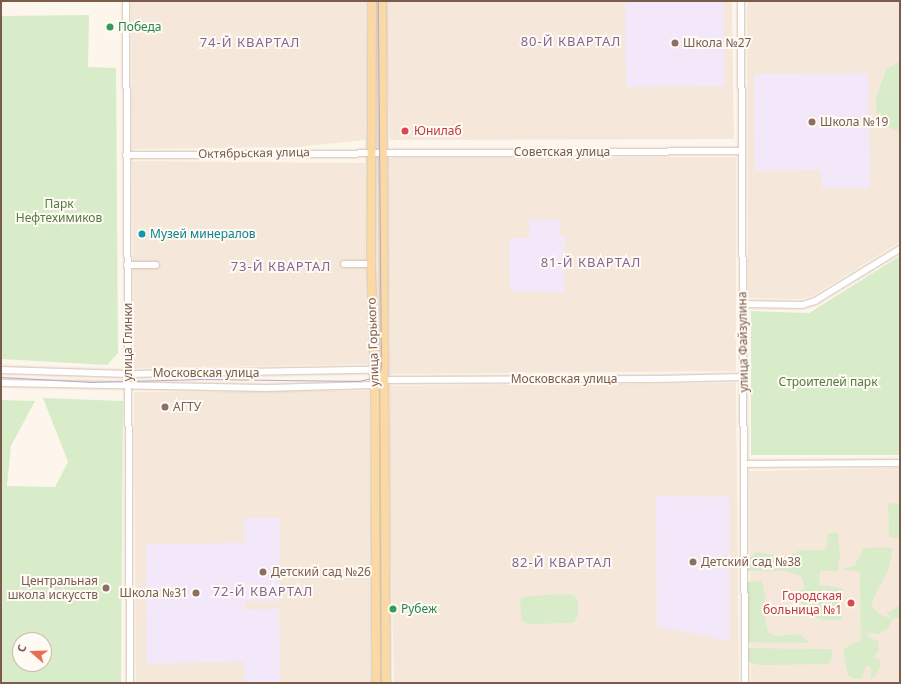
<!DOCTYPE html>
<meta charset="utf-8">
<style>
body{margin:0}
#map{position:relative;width:901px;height:684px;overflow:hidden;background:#fdf6ec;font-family:"Noto Sans",sans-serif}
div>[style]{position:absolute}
.residential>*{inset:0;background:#f5e8da}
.education>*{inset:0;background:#f3e8fa}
.green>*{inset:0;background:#d8ecc9}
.roads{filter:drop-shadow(0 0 1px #d1beb0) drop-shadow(0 0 1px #d1beb0)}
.minor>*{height:6px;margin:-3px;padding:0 3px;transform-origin:3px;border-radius:3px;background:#fff}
.major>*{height:8px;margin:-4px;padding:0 4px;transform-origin:4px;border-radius:4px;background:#fbd9a5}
.tram>*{height:1px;margin:-0.5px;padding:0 0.5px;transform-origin:0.5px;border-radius:0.5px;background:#b9a8c9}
.dots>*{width:11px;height:11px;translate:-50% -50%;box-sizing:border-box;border:2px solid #fffaf3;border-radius:50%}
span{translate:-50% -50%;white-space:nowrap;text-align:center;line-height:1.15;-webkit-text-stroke:4px #fffaf3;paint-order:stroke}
.leisure-label{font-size:12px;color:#27864d}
.left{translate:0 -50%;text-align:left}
.education-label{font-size:12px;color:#785e54}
.right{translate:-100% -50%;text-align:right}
.health-label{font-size:12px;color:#be3a42}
.street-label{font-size:12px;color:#7a5c4d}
.park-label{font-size:12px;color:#537a41}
.culture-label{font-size:12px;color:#0d838f}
.neighbourhood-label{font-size:13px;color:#846695;letter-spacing:1px}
.frame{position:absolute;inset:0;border:2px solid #7a5c4d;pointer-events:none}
.north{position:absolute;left:12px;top:632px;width:40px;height:40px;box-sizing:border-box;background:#fffaf3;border:1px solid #cabbb1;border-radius:50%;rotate:290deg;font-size:11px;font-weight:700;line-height:16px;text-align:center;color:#7a5c4d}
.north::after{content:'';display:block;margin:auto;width:14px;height:18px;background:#e76f51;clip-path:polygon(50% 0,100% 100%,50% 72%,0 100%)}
</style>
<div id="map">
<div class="residential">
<div style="clip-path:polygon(131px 1px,366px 1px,365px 140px,298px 147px,132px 149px)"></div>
<div style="clip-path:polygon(385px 1px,732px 1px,734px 139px,390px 140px)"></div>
<div style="clip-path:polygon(747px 1px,900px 1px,900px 242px,812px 296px,801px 299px,748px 298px)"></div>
<div style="clip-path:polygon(736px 157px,736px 371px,390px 374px,388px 158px)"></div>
<div style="clip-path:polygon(132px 161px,365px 163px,365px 270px,368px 364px,134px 368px)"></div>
<div style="clip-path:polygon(736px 383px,739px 683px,394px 683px,390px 506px,390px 386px)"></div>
<div style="clip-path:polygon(369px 391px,370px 683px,136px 683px,134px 392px)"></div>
<div style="clip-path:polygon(900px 468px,900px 683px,751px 683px,749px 471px)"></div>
</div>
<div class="education">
<div style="clip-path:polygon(625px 1px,723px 1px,725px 86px,626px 87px)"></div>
<div style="clip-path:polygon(868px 73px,870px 189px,822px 188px,821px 170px,755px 171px,754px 74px)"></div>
<div style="clip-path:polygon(529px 219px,559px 220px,560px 236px,565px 237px,564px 292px,510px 291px,509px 238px,529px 238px)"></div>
<div style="clip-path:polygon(656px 496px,729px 497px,729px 640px,657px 627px)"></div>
<div style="clip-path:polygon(244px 518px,280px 518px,280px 601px,245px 601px,245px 610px,279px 609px,280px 683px,245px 683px,244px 661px,147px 664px,146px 544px,245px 543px)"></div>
</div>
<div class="green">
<div style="clip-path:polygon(89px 15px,88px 67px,116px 68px,118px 353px,107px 365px,1px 359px,1px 16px)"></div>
<div style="clip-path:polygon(900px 61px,900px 132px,877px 123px,876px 98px,886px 70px)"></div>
<div style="clip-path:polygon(900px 256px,900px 455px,751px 455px,751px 311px,809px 313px)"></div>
<div style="clip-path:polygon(evenodd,43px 398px,123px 401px,121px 683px,1px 683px,1px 400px,35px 401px,11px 446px,7px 486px,55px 487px,68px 462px,43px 398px,20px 640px,44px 640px,44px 664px,20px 664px,20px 640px)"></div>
<div style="clip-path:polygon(377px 421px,382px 426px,383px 599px,379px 599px)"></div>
<div style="clip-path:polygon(888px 503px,900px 504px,900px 539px,889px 537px)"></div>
<div style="clip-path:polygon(828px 533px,838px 533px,840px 555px,838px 571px,820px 571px,819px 585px,843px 588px,842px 620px,821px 620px,812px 616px,795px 595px,805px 587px,801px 576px,786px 571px,747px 571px,746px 562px,756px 552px,789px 557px,800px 550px,826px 550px)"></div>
<div style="clip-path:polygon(881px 547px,893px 548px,888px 572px,878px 589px,871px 605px,876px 611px,883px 616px,892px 618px,887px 613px,900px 605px,900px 618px,893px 619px,888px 628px,879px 634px,867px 633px,868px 637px,878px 641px,879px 650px,873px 657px,881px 661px,880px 666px,875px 677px,871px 678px,871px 667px,866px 666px,862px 678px,854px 679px,848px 675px,843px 649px,861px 640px,860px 572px,841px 569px,854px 566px,864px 548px)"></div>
<div style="clip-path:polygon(762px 581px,765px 595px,765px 619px,768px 632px,775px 636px,800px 634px,809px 643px,746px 642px,746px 582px)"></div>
<div style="clip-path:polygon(569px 594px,576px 597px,578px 601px,578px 616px,573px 623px,528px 624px,522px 621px,520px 603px,522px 598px,527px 596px)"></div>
<div style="clip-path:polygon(747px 648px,831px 649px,833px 656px,828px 664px,759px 665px,749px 662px)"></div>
</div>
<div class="roads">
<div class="minor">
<div style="left:126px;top:1px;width:682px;rotate:89.66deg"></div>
<div style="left:741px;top:1px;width:682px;rotate:89.66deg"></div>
<div style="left:126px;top:155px;width:616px;rotate:-0.37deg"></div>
<div style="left:344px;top:264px;width:27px"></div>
<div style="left:127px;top:265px;width:29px"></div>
<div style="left:743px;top:304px;width:59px;rotate:1deg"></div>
<div style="left:802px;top:305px;width:14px;rotate:-17deg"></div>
<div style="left:815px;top:301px;width:100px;rotate:-31.5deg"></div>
<div style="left:1px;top:370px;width:127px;rotate:1.8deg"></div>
<div style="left:128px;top:374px;width:241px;rotate:-1deg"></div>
<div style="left:369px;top:370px;width:19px;rotate:32deg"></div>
<div style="left:1px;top:383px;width:265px;rotate:1.1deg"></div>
<div style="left:266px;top:388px;width:108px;rotate:-1.6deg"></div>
<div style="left:374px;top:385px;width:12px;rotate:-24deg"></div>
<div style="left:385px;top:380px;width:271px;rotate:-0.2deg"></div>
<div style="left:656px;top:379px;width:88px;rotate:-1.3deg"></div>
<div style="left:744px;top:464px;width:156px;rotate:-0.4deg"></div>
</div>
<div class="major">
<div style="left:372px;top:1px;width:263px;rotate:90.2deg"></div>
<div style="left:371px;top:264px;width:130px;rotate:88.2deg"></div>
<div style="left:375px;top:394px;width:289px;rotate:89.8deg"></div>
<div style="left:382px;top:1px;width:682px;rotate:89.66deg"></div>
</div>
</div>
<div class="tram">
<div style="left:1px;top:377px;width:91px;rotate:3.1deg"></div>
<div style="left:92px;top:382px;width:110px;rotate:-1.6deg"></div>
<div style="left:202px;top:379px;width:157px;rotate:0.7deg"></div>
<div style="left:359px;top:381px;width:12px;rotate:-14deg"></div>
<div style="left:371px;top:378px;width:9px;rotate:-32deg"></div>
<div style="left:379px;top:373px;width:6px;rotate:-72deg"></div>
<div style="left:381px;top:367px;width:366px;rotate:-90.5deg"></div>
</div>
<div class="dots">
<div style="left:110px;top:27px;background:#2e9e5b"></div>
<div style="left:675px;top:43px;background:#8d6e63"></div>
<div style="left:812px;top:122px;background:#8d6e63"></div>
<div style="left:405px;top:131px;background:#e0444e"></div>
<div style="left:142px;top:234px;background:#0f9aa8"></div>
<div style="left:165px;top:407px;background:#8d6e63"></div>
<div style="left:693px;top:562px;background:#8d6e63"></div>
<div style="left:263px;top:572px;background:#8d6e63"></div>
<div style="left:106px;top:588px;background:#8d6e63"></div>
<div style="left:196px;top:593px;background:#8d6e63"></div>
<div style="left:851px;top:603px;background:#e0444e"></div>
<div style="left:393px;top:609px;background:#2e9e5b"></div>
</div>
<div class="leisure-label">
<span class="left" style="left:118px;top:27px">Победа</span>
<span class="left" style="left:401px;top:609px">Рубеж</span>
</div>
<div class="education-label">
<span class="left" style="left:683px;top:43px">Школа №27</span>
<span class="left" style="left:820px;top:122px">Школа №19</span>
<span class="left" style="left:173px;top:407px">АГТУ</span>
<span class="left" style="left:701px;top:562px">Детский сад №38</span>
<span class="left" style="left:271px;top:572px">Детский сад №26</span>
<span class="right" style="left:98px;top:588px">Центральная<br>школа искусств</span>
<span class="right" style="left:188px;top:593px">Школа №31</span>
</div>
<div class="health-label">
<span class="left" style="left:414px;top:131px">Юнилаб</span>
<span class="right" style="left:842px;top:603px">Городская<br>больница №1</span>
</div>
<div class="street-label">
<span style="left:562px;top:152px">Советская улица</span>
<span style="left:254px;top:153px;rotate:-1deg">Октябрьская улица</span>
<span style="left:128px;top:342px;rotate:-90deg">улица Глинки</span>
<span style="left:373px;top:342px;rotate:-92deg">улица Горького</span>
<span style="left:743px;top:342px;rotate:-91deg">улица Файзулина</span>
<span style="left:206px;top:373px">Московская улица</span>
<span style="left:564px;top:379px">Московская улица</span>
</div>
<div class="park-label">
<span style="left:59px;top:211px">Парк<br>Нефтехимиков</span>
<span style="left:828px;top:382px">Строителей парк</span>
</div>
<div class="culture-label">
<span class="left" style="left:150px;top:234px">Музей минералов</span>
</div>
<div class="neighbourhood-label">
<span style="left:571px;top:41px">80-Й КВАРТАЛ</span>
<span style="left:250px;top:42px">74-Й КВАРТАЛ</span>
<span style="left:591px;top:262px">81-Й КВАРТАЛ</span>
<span style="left:281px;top:266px">73-Й КВАРТАЛ</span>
<span style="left:562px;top:562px">82-Й КВАРТАЛ</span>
<span style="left:263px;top:591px">72-Й КВАРТАЛ</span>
</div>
<div class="frame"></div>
<div class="north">С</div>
</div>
